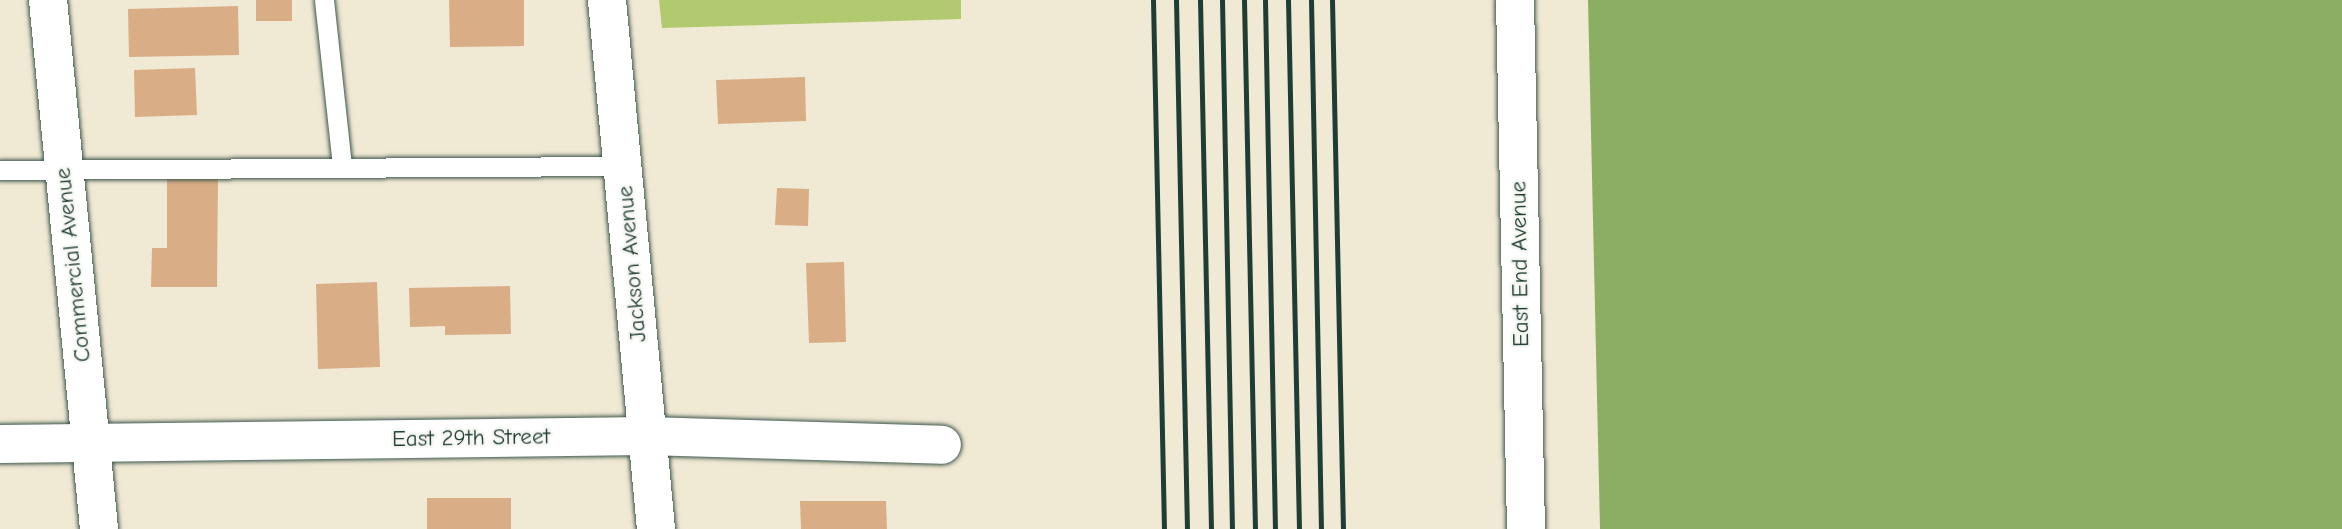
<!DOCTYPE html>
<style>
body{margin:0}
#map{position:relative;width:2342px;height:529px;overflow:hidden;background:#f0e9d4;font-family:"Comic Neue",sans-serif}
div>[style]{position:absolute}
.green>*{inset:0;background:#b1ca6f}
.forest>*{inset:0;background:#8cae62}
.building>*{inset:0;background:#d9ae86}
.roads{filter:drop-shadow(0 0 2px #3e574c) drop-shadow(0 0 2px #3e574c)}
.lane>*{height:19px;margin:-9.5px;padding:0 9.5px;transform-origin:9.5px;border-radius:9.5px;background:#fff}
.street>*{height:38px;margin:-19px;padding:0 19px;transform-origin:19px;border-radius:19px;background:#fff}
.rail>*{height:5px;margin:-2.5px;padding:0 2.5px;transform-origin:2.5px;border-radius:2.5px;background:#1f3d34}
span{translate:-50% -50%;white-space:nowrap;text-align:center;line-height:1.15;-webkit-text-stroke:5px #f6f6f2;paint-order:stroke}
.street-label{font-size:23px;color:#1f3d34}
</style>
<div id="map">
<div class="green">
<div style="clip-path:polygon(659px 0,961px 0,961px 19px,662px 28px)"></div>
</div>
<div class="forest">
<div style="clip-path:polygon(1588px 0,2342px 0,2342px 529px,1600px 529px)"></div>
</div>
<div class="building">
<div style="clip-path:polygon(256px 0,292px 0,292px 21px,256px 21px)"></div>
<div style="clip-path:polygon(449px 0,524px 0,524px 46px,450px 47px)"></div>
<div style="clip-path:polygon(238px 6px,239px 55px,129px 57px,128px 9px)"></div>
<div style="clip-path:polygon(195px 68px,197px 115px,135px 117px,134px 70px)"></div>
<div style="clip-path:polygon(805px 77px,806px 121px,718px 124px,716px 80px)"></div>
<div style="clip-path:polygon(167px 176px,218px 177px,217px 287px,151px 287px,152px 248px,167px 248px)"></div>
<div style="clip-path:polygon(777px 188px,809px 189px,808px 226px,775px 225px)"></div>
<div style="clip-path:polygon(844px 262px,846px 342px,809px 343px,806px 263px)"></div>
<div style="clip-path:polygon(377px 282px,380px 367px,318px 369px,316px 284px)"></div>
<div style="clip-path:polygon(510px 286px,511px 334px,445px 335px,445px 326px,410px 327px,409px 288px)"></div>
<div style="clip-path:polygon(427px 498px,511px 498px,511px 529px,427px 529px)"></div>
<div style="clip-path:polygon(800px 501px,886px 501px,887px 529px,801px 529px)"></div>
</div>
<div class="roads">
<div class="lane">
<div style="left:324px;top:0;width:168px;rotate:83.8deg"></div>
<div style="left:0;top:170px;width:623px;rotate:-0.37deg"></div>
</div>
<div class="street">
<div style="left:48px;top:0;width:531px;rotate:84.49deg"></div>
<div style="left:607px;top:0;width:531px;rotate:84.71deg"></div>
<div style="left:1515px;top:0;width:529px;rotate:88.81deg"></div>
<div style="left:0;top:444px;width:647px;rotate:-0.71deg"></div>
<div style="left:647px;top:436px;width:295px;rotate:1.7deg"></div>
</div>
</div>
<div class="rail">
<div style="left:1153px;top:0;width:529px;rotate:88.81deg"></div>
<div style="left:1176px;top:0;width:529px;rotate:88.81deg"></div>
<div style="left:1200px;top:0;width:529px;rotate:88.81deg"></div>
<div style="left:1222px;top:0;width:529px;rotate:88.92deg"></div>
<div style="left:1244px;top:0;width:529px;rotate:88.81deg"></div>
<div style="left:1265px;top:0;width:529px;rotate:88.92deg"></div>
<div style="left:1288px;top:0;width:529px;rotate:88.81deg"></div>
<div style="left:1311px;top:0;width:529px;rotate:88.92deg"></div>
<div style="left:1332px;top:0;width:529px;rotate:88.81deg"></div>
</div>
<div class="street-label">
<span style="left:632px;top:264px;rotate:-95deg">Jackson Avenue</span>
<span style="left:1520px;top:264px;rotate:-91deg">East End Avenue</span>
<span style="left:73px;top:265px;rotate:-96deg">Commercial Avenue</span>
<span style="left:471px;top:438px;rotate:-1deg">East 29th Street</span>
</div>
</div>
